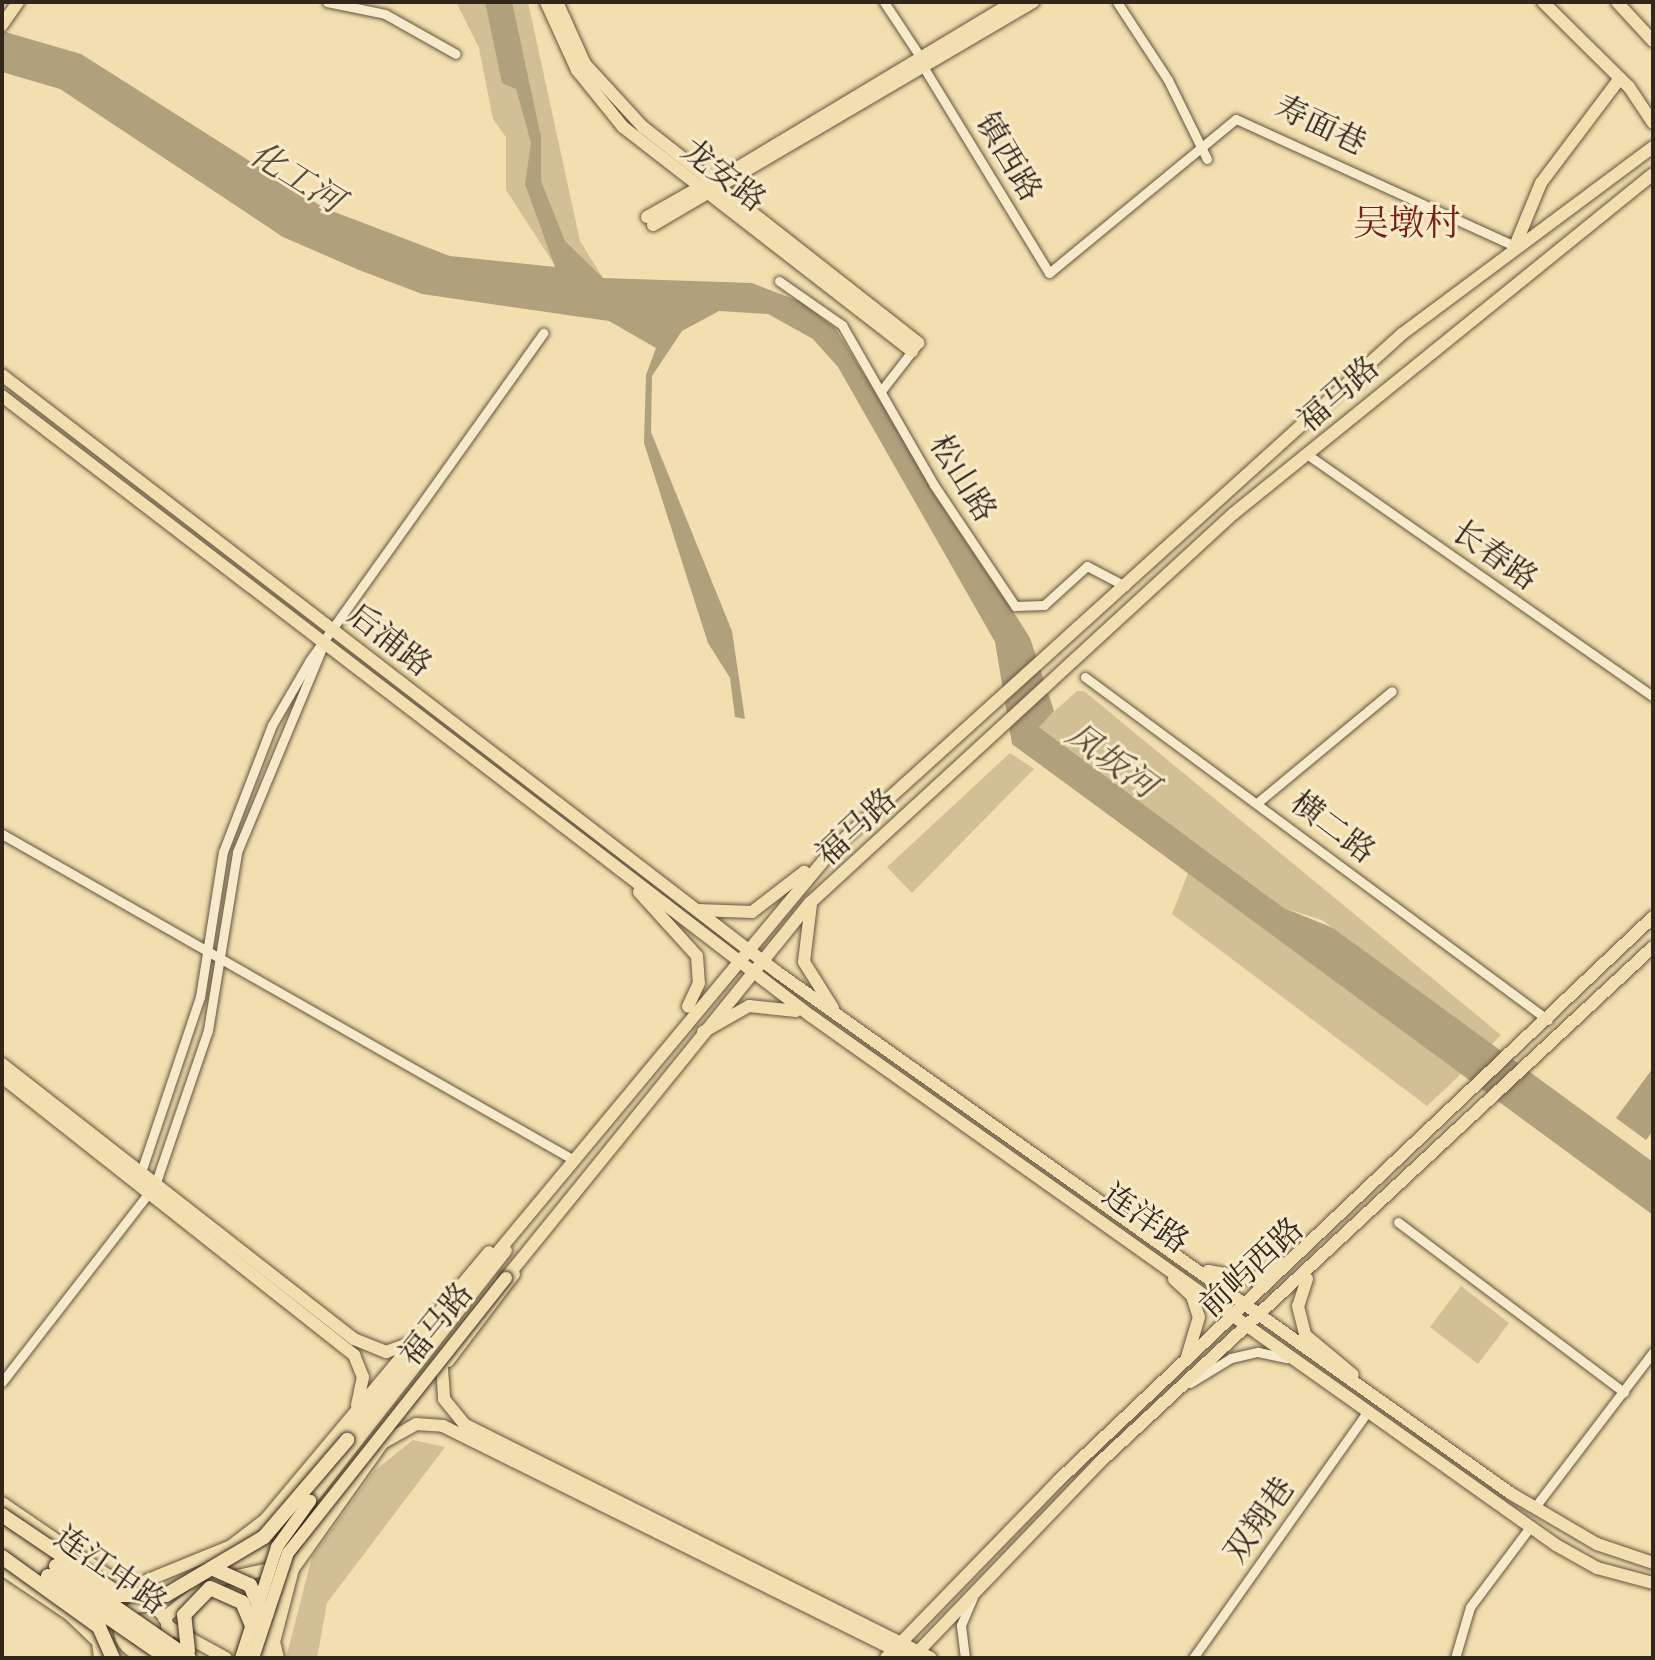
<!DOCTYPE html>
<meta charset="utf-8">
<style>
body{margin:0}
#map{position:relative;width:1655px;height:1660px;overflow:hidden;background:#f2deae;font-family:"EB Garamond","Noto Serif SC",serif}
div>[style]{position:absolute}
.green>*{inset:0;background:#d2bf95}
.water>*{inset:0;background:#b1a07c}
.roads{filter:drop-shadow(0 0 2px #635540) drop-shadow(0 0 2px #635540)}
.minor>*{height:9px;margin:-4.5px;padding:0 4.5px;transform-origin:4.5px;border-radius:4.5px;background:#f7eaca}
.major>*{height:12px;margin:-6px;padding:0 6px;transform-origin:6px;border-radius:6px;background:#f2deae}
.major>.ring{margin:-6px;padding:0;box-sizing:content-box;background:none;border:12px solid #f2deae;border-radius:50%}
.highway>*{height:14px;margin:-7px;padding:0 7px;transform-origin:7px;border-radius:7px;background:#f2deae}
.bridges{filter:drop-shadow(0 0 2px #33271c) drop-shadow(0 0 2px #33271c)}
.major-bridge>*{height:12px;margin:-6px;padding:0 6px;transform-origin:6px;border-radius:6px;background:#f2deae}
.highway-bridge>*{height:14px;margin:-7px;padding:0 7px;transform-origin:7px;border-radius:7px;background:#f2deae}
span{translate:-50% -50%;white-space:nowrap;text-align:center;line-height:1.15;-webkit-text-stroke:6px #f7eaca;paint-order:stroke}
.street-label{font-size:32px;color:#33271c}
.water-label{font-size:34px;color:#594b39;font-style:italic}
.quarter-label{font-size:36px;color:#7a1f14}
.frame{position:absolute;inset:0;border:4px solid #33271c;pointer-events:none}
</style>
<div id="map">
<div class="green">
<div style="clip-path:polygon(456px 2px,528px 2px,580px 241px,603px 278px,556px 267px,506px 190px,506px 137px,493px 119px,479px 48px)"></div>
<div style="clip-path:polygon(1077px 691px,1084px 691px,1501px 1035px,1491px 1045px,1322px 920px,1284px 908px,1038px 726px)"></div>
<div style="clip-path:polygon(1010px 753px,1034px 769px,912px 893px,887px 867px)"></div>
<div style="clip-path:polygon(1189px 871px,1461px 1074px,1427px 1106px,1172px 914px)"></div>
<div style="clip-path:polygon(1461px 1286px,1509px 1323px,1478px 1364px,1430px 1327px)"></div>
<div style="clip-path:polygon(413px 1440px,445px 1447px,327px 1603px,317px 1658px,286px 1658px,312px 1557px,374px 1471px)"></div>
</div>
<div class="water">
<div style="clip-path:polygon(485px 2px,512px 2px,541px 137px,541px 181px,565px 241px,603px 278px,752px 283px,801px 302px,835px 328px,1030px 638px,1054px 711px,1039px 727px,1284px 908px,1333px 928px,1653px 1162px,1653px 1215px,1012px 744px,995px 642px,838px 367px,813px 339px,768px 314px,719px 311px,682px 331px,652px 376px,651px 432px,732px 631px,745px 719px,735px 717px,730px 678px,708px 643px,644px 443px,646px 375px,656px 348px,609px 321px,422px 294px,359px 270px,283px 237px,60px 89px,2px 72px,2px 31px,81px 54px,324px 208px,450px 256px,555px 267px,525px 184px,531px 143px,516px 89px,502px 83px)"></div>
<div style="clip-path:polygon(1653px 1068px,1653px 1131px,1646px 1140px,1616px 1118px)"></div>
</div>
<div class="roads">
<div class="minor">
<div style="left:327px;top:2px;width:59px;rotate:11.7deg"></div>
<div style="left:385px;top:14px;width:81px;rotate:29.4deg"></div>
<div style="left:884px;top:2px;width:67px;rotate:56.5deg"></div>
<div style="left:1117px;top:2px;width:93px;rotate:56.8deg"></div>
<div style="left:1168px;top:80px;width:88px;rotate:63.7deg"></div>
<div style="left:924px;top:68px;width:240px;rotate:58.6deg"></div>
<div style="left:1049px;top:273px;width:242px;rotate:-39.5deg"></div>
<div style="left:1236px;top:119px;width:307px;rotate:24.5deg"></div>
<div style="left:779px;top:281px;width:77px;rotate:34.9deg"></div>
<div style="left:842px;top:325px;width:185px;rotate:60.1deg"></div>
<div style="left:934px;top:485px;width:146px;rotate:56.2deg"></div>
<div style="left:1015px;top:606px;width:29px;rotate:-2deg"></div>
<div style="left:1044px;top:605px;width:58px;rotate:-42.2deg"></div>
<div style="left:1087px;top:566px;width:43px;rotate:27.8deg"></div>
<div style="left:881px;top:391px;width:57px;rotate:-52.1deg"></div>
<div style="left:1308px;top:455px;width:421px;rotate:35deg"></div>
<div style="left:1085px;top:677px;width:576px;rotate:36.53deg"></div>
<div style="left:1257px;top:803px;width:175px;rotate:-39.7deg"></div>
<div style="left:2px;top:834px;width:656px;rotate:29.69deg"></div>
<div style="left:140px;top:1175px;width:188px;rotate:-71.4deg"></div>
<div style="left:200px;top:997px;width:147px;rotate:-81deg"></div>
<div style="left:223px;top:852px;width:136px;rotate:-68.9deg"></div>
<div style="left:272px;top:725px;width:75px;rotate:-59.7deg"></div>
<div style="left:310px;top:660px;width:402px;rotate:-54.5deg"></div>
<div style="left:1398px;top:1222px;width:283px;rotate:37deg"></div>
<div style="left:2px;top:1382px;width:249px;rotate:-52.2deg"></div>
<div style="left:155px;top:1185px;width:164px;rotate:-71.1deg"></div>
<div style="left:208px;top:1030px;width:180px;rotate:-80.7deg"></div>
<div style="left:237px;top:852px;width:221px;rotate:-67.4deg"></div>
<div style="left:1190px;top:1383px;width:48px;rotate:-31.4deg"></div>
<div style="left:1231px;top:1358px;width:28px;rotate:-13deg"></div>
<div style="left:1258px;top:1352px;width:30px;rotate:12deg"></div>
<div style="left:1535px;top:1507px;width:195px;rotate:-52.7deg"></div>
<div style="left:965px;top:1658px;width:33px;rotate:-97deg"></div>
<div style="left:961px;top:1625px;width:30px;rotate:-67deg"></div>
<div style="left:1193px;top:1658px;width:301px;rotate:-54.7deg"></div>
<div style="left:1455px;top:1658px;width:53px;rotate:-73.6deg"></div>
<div style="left:1470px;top:1607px;width:100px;rotate:-53.1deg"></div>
</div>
<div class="major">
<div style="left:546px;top:2px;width:75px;rotate:65.5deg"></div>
<div style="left:577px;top:70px;width:73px;rotate:51.1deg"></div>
<div style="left:623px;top:127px;width:366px;rotate:37.8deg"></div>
<div style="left:557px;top:2px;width:68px;rotate:65.7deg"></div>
<div style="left:585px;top:64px;width:86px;rotate:47.4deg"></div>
<div style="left:643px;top:127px;width:350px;rotate:38.1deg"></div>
<div style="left:1543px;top:2px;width:121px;rotate:44.7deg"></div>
<div style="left:1629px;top:87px;width:43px;rotate:56.3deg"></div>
<div style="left:1617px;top:2px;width:53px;rotate:47.3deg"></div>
<div style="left:2px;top:25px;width:28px;rotate:-55deg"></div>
<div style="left:729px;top:173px;width:332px;rotate:-31deg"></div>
<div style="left:647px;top:217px;width:63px;rotate:-29.4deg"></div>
<div style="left:653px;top:225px;width:441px;rotate:-30.4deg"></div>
<div style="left:1515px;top:246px;width:68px;rotate:-67.6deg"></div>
<div style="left:1541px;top:183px;width:131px;rotate:-53deg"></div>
<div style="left:2px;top:375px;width:978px;rotate:37.61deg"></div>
<div style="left:777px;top:972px;width:899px;rotate:35.4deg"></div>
<div style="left:1510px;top:1493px;width:101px;rotate:30.4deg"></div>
<div style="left:1597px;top:1544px;width:59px;rotate:18.7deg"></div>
<div style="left:2px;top:396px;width:1019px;rotate:37.47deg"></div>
<div style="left:811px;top:1016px;width:914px;rotate:35.38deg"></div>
<div style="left:1556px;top:1545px;width:47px;rotate:29.3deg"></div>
<div style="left:1597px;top:1568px;width:58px;rotate:15deg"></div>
<div style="left:639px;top:892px;width:86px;rotate:47.8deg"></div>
<div style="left:697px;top:956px;width:27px;rotate:86deg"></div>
<div style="left:699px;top:983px;width:26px;rotate:115deg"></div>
<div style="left:811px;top:904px;width:58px;rotate:96.9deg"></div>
<div style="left:804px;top:962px;width:54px;rotate:57.8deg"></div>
<div style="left:697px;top:910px;width:55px;rotate:2.1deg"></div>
<div style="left:752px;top:912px;width:66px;rotate:-37.6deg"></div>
<div style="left:703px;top:1032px;width:53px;rotate:-29.5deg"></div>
<div style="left:749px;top:1006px;width:47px;rotate:6.1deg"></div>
<div style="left:2px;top:1064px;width:447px;rotate:38deg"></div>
<div style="left:354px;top:1339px;width:35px;rotate:22deg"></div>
<div style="left:386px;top:1352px;width:23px;rotate:-20deg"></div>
<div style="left:2px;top:1077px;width:449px;rotate:38.3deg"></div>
<div style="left:354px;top:1355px;width:24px;rotate:68deg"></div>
<div style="left:363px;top:1377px;width:29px;rotate:102deg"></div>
<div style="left:487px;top:1265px;width:542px;rotate:-50.23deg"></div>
<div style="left:834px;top:848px;width:766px;rotate:-42.14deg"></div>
<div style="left:1402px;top:334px;width:313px;rotate:-36.7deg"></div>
<div style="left:1208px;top:1271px;width:47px;rotate:9.9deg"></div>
<div style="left:1254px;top:1279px;width:33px;rotate:-29deg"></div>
<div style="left:506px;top:1278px;width:484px;rotate:-51deg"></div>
<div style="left:811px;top:902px;width:573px;rotate:-42.6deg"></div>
<div style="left:1233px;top:514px;width:540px;rotate:-38.99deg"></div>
<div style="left:1174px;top:1279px;width:25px;rotate:43deg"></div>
<div style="left:1192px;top:1296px;width:22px;rotate:72deg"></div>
<div style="left:1199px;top:1317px;width:42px;rotate:106.7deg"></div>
<div style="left:1307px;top:1279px;width:28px;rotate:108deg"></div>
<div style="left:1298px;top:1306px;width:30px;rotate:76deg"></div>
<div style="left:1305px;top:1335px;width:62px;rotate:39.8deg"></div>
<div style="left:448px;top:1361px;width:109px;rotate:-52.8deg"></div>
<div style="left:442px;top:1368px;width:31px;rotate:86deg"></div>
<div style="left:444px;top:1399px;width:32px;rotate:51deg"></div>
<div style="left:464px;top:1424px;width:522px;rotate:26.61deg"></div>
<div style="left:384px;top:1442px;width:37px;rotate:-29deg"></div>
<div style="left:416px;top:1424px;width:27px;rotate:4deg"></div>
<div style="left:443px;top:1426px;width:522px;rotate:26.37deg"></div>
<div style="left:310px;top:1501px;width:318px;rotate:-52deg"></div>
<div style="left:2px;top:1503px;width:127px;rotate:34.4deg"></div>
<div style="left:107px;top:1575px;width:32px;rotate:16deg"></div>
<div style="left:138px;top:1584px;width:100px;rotate:-22.2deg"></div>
<div style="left:231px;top:1546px;width:43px;rotate:-37.4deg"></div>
<div style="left:265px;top:1520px;width:349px;rotate:-50.1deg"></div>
<div style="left:2px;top:1569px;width:81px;rotate:33.9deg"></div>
<div style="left:69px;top:1614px;width:40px;rotate:44deg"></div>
<div style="left:98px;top:1642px;width:16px;rotate:83deg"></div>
<div class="ring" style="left:120px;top:1606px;width:36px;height:36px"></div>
<div style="left:164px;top:1618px;width:58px;rotate:-38.7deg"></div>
<div style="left:209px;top:1582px;width:72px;rotate:-12.1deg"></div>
<div style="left:167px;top:1626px;width:67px;rotate:28.5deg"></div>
<div style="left:278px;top:1658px;width:16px;rotate:-104deg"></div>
<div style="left:274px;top:1642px;width:75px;rotate:-75.4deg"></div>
<div style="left:293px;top:1569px;width:161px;rotate:-54.6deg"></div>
<div style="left:886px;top:1658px;width:247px;rotate:-45.8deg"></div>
<div style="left:1058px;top:1481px;width:820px;rotate:-43.47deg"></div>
<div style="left:912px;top:1658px;width:270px;rotate:-46.2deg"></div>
<div style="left:1099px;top:1463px;width:757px;rotate:-42.97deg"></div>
</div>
<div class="highway">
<div style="left:347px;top:1440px;width:224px;rotate:-51.3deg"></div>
<div style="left:2px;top:1529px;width:65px;rotate:34.4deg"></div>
<div style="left:2px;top:1544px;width:56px;rotate:34.8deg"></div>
<div style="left:265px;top:1658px;width:43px;rotate:-83.4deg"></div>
</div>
</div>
<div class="bridges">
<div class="major-bridge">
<div style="left:241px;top:1658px;width:117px;rotate:-72deg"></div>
<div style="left:277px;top:1547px;width:57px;rotate:-54.3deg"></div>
<div style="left:253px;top:1658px;width:111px;rotate:-71.6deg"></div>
<div style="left:288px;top:1553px;width:351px;rotate:-51.6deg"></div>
</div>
<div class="highway-bridge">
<div style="left:2px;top:1515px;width:143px;rotate:34.1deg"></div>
<div style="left:120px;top:1595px;width:46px"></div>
<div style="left:166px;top:1595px;width:114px;rotate:-30.6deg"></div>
<div style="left:264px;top:1537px;width:128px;rotate:-49.4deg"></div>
<div style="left:2px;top:1557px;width:120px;rotate:35.8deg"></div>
<div style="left:99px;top:1627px;width:34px;rotate:66deg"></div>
<div style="left:56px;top:1566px;width:162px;rotate:34.7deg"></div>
<div style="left:216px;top:1570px;width:37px;rotate:24deg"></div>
<div style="left:250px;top:1585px;width:36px;rotate:67deg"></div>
<div style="left:48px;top:1576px;width:145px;rotate:34.6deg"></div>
<div style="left:188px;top:1651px;width:36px;rotate:-96deg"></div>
<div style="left:184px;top:1615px;width:37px;rotate:-46deg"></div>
<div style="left:210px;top:1588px;width:35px;rotate:24deg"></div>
<div style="left:242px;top:1602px;width:25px;rotate:67deg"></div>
</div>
</div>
<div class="street-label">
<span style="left:1321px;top:125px;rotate:25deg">寿面巷</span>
<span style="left:1009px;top:157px;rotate:59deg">镇西路</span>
<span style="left:724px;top:175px;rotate:38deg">龙安路</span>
<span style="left:1338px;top:394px;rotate:-41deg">福马路</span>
<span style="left:963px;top:478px;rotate:58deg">松山路</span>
<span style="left:1495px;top:555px;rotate:35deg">长春路</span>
<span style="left:390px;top:640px;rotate:38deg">后浦路</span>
<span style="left:856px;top:827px;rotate:-43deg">福马路</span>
<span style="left:1333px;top:827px;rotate:37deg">横二路</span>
<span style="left:1146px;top:1218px;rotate:35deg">连洋路</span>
<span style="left:1251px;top:1267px;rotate:-43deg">前屿西路</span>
<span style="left:436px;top:1324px;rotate:-51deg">福马路</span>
<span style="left:1259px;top:1520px;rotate:-55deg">双翔巷</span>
<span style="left:111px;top:1570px;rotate:35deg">连江中路</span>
</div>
<div class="water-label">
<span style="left:297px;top:177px;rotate:32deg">化工河</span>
<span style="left:1112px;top:760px;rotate:36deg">凤坂河</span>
</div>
<div class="quarter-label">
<span style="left:1407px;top:223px">吴墩村</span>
</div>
<div class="frame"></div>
</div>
